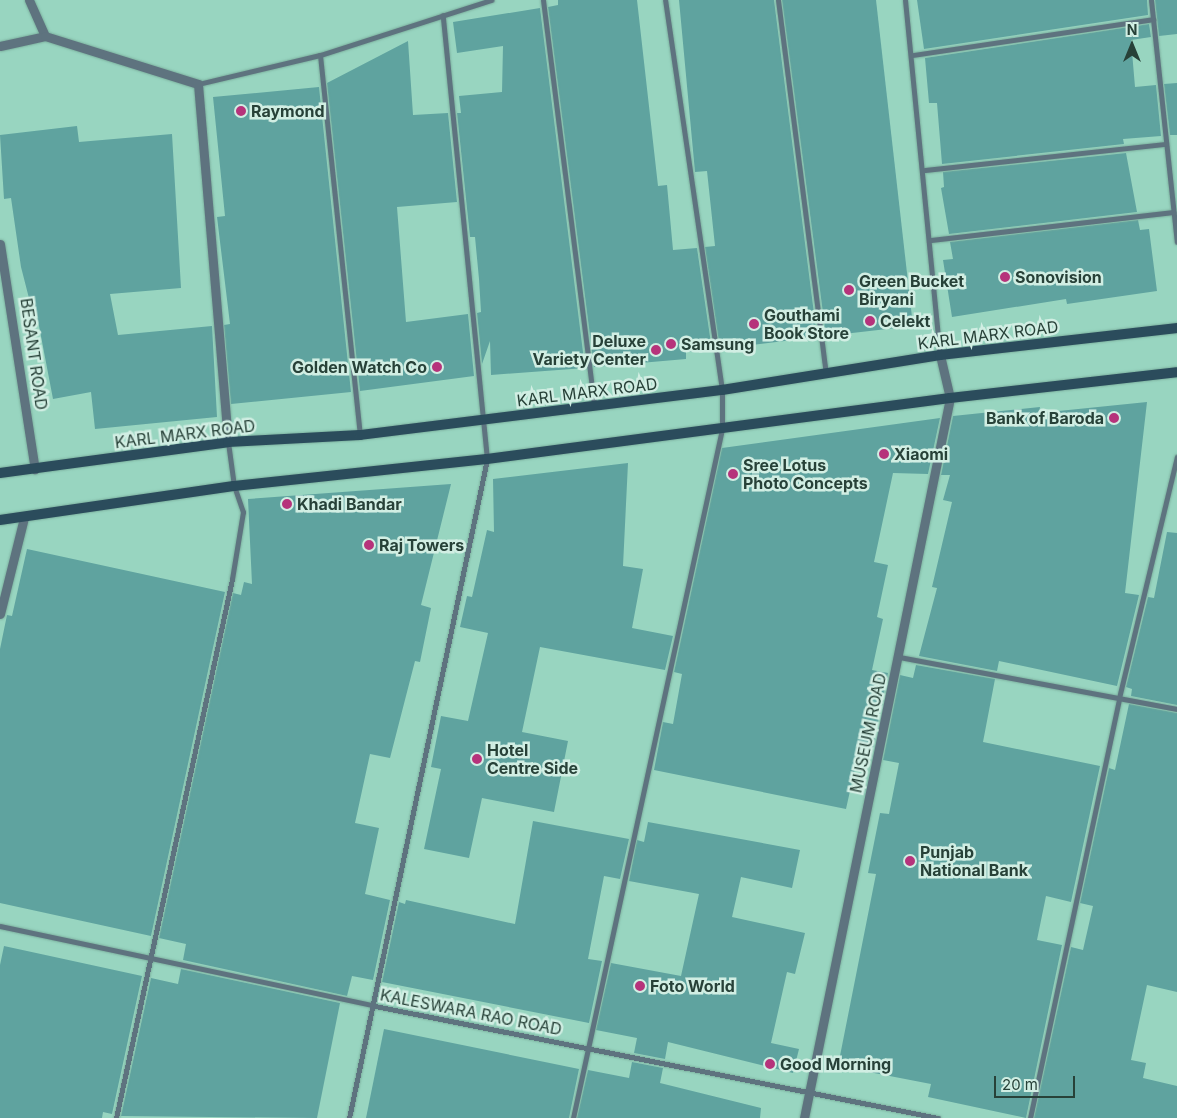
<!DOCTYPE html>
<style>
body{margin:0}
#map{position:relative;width:1177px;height:1118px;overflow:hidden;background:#98d5c0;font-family:Inter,sans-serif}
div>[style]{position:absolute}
.building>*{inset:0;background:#5fa39f}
.roads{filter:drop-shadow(0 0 1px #7db19f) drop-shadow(0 0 1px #7db19f)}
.minor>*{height:5px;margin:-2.5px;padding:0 2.5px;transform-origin:2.5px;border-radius:2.5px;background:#5e737f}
.tertiary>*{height:9px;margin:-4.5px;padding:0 4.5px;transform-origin:4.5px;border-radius:4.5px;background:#5e737f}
.secondary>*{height:10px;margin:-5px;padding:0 5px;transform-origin:5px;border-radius:5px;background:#2b4c5c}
.dots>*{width:14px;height:14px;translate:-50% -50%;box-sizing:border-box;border:2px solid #d1eee3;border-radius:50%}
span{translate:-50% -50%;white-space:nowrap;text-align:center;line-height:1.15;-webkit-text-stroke:5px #d1eee3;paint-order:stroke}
.poi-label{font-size:16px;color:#274138;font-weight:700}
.left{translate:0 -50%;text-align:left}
.right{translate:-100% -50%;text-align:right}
.street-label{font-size:16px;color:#274138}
.north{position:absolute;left:1107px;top:20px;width:50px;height:50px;-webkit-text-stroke:4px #d1eee3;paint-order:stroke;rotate:0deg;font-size:14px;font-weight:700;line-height:20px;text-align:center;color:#274138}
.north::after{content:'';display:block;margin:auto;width:18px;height:22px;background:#274138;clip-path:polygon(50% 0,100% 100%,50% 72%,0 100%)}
.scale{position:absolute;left:994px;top:1076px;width:81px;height:22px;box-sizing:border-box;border:2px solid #274138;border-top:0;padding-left:6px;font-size:15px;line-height:18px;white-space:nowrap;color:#274138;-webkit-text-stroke:4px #d1eee3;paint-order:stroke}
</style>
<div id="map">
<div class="building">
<div style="clip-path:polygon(558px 0,637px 0,658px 186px,667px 185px,673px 250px,697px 248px,712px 350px,686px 352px,686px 359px,594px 367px,548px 7px,558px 5px)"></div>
<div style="clip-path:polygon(679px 0,774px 0,817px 337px,720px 349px,705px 247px,715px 246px,707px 171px,695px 172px)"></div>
<div style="clip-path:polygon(782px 0,876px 0,913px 326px,826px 336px)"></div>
<div style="clip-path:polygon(917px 0,1147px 0,1148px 15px,924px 49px)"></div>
<div style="clip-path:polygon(1155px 0,1177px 0,1177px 34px,1159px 36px)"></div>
<div style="clip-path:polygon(540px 8px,585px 368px,491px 375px,490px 341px,482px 364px,477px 313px,481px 312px,479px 279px,475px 237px,470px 237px,457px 113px,461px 113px,459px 96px,502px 92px,503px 46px,457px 53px,453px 22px)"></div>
<div style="clip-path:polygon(1149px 24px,1151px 37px,1131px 40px,1135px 87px,1156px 85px,1161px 136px,1123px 139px,1124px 144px,942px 164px,937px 103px,929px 103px,925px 58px)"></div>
<div style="clip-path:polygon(408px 41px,413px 115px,448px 113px,457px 202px,397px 207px,406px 322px,468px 314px,474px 376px,360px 391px,327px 83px)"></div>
<div style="clip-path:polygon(1177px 83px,1177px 135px,1170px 135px,1164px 84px)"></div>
<div style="clip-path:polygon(319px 87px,351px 392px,231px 404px,224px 325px,230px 324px,217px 217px,225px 216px,213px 97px)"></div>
<div style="clip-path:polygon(77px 126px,79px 142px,172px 134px,181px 288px,110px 294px,118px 335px,212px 326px,217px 417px,95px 429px,91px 392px,53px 399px,35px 305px,31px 306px,21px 267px,11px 198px,4px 199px,0 135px)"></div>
<div style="clip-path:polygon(1126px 153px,1137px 212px,949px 234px,941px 188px,944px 187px,943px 172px)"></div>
<div style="clip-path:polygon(1138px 220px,1140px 230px,1149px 229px,1157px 291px,1067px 304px,1066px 299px,952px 317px,943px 260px,953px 259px,950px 242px)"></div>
<div style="clip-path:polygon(1147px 402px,1125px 593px,1139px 595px,1117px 686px,999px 661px,997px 671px,919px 656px,937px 588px,932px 587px,952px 502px,943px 500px,950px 475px,941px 475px,953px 416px,1040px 407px,1039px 413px)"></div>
<div style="clip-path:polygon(940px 418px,928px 474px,893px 473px,874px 562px,888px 565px,877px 617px,883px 619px,872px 670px,888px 673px,871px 757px,858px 755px,846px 809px,654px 770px,663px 722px,673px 724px,682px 674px,674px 672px,722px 448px)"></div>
<div style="clip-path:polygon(628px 463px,623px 566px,643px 569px,632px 628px,673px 636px,665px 670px,540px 647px,522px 732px,568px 741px,554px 812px,482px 798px,469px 858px,424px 849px,441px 769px,431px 767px,441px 716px,468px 721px,488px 633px,460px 627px,467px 596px,472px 597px,487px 530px,494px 532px,493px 479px)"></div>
<div style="clip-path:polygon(451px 484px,421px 605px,431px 608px,420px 662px,415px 661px,390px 758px,370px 754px,355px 823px,379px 828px,365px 894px,390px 900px,373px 980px,352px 976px,347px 996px,183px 960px,186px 944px,159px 938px,233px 593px,241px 595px,244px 582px,252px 584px,248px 499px)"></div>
<div style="clip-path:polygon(1167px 532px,1177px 533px,1177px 705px,1131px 696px,1132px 689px,1126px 687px,1148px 597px,1154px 598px)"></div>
<div style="clip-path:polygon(27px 549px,225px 592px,151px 936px,0 903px,0 649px,7px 615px,12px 616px)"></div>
<div style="clip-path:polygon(916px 665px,995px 679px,983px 742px,1100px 766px,1071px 902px,1046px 896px,1037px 940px,1062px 945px,1026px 1118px,928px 1097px,931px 1084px,838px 1066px,876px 874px,868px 873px,880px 813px,889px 814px,899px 763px,883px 760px,900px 675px,913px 678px)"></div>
<div style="clip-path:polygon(1129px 704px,1177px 713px,1177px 992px,1147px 985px,1131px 1060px,1146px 1063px,1143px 1078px,1177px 1086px,1177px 1118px,1034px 1118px,1071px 947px,1083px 950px,1093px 906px,1080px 903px,1109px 768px,1115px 770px)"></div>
<div style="clip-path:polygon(533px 821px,629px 839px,620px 879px,604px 876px,588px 959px,602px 961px,589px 1023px,382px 982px,399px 902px,405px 904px,406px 900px,515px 924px)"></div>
<div style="clip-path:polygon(648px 822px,800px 850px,792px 888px,741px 877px,732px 917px,805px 933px,795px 974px,787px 972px,771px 1043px,799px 1049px,793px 1073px,668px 1042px,665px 1059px,634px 1053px,637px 1038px,596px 1030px,611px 963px,681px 976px,699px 894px,629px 881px,637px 840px,644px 842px)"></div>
<div style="clip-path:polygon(4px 946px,142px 976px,112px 1114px,103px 1112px,102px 1118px,0 1118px,0 965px)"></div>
<div style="clip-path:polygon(181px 969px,340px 1003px,317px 1118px,121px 1116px,151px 978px,178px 984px)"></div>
<div style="clip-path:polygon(384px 1029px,579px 1069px,569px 1118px,366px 1118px)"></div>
<div style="clip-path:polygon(632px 1062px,663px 1068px,660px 1083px,761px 1108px,760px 1118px,577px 1118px,588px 1070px,629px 1078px)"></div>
</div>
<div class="roads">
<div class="minor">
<div style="left:543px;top:0;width:409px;rotate:82.8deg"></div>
<div style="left:778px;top:0;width:376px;rotate:82.7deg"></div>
<div style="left:905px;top:0;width:357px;rotate:84.4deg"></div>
<div style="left:1151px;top:0;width:243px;rotate:83.9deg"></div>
<div style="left:320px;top:55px;width:382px;rotate:84deg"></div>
<div style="left:913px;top:55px;width:243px;rotate:-8.5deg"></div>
<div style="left:198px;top:84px;width:125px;rotate:-13.4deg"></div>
<div style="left:320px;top:55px;width:180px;rotate:-17.8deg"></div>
<div style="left:925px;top:170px;width:242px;rotate:-6.2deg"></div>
<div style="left:931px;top:240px;width:244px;rotate:-6.6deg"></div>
<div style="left:899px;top:657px;width:283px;rotate:10.6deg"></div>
<div style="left:0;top:926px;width:383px;rotate:12deg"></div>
<div style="left:375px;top:1006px;width:574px;rotate:11.25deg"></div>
<div style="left:116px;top:1118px;width:551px;rotate:-77.85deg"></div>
<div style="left:232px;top:579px;width:68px;rotate:-80.7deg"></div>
<div style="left:243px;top:512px;width:28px;rotate:-109deg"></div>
<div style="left:234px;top:486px;width:44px;rotate:-97.8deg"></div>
<div style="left:349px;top:1118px;width:673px;rotate:-78.17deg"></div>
<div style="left:487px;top:459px;width:446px;rotate:-95.7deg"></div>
<div style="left:573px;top:1118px;width:705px;rotate:-77.8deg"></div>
<div style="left:722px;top:429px;width:39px;rotate:-90deg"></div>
<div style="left:722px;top:390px;width:394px;rotate:-98.3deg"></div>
<div style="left:1030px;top:1118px;width:429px;rotate:-78deg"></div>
<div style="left:1119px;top:698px;width:248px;rotate:-76.5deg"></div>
</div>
<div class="tertiary">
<div style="left:29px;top:0;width:39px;rotate:66deg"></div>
<div style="left:0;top:46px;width:46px;rotate:-12.5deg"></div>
<div style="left:45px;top:36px;width:160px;rotate:17.4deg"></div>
<div style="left:198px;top:84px;width:359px;rotate:85.2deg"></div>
<div style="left:0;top:244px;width:228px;rotate:81.2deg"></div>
<div style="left:0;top:614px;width:99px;rotate:-76deg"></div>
<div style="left:804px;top:1118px;width:735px;rotate:-78.54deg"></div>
<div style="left:950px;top:398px;width:44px;rotate:-103.1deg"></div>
</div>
<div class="secondary">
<div style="left:0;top:473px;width:230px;rotate:-7.7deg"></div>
<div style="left:228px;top:442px;width:132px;rotate:-3deg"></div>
<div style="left:360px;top:435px;width:365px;rotate:-7.1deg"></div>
<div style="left:722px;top:390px;width:221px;rotate:-9.1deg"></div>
<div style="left:940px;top:355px;width:239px;rotate:-6.5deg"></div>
<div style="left:0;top:520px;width:236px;rotate:-8.3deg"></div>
<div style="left:234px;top:486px;width:254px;rotate:-6.1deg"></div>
<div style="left:487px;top:459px;width:467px;rotate:-7.5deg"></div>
<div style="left:950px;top:398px;width:228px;rotate:-6.5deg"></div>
</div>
</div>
<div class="dots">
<div style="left:241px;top:111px;background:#b6337b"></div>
<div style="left:1005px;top:277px;background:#b6337b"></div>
<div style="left:849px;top:290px;background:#b6337b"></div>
<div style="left:870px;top:321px;background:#b6337b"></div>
<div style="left:754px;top:324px;background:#b6337b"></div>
<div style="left:671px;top:344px;background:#b6337b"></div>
<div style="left:656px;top:350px;background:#b6337b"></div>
<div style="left:437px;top:367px;background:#b6337b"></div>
<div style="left:1114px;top:418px;background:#b6337b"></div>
<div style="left:884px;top:454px;background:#b6337b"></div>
<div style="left:733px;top:474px;background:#b6337b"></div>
<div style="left:287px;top:504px;background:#b6337b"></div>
<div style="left:369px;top:545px;background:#b6337b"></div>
<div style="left:477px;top:759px;background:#b6337b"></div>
<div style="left:910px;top:861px;background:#b6337b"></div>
<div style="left:640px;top:986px;background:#b6337b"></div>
<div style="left:770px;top:1064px;background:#b6337b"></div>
</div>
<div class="poi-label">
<span class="left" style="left:251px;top:111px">Raymond</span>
<span class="left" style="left:1015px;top:277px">Sonovision</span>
<span class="left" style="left:859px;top:290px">Green Bucket<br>Biryani</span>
<span class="left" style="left:764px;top:324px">Gouthami<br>Book Store</span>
<span class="left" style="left:880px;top:321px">Celekt</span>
<span class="right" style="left:646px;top:350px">Deluxe<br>Variety Center</span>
<span class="left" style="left:681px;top:344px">Samsung</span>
<span class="right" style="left:427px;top:367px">Golden Watch Co</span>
<span class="right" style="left:1104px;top:418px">Bank of Baroda</span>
<span class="left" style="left:894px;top:454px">Xiaomi</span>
<span class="left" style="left:743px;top:474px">Sree Lotus<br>Photo Concepts</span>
<span class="left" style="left:297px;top:504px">Khadi Bandar</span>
<span class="left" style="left:379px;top:545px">Raj Towers</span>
<span class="left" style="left:487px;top:759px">Hotel<br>Centre Side</span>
<span class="left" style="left:920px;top:861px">Punjab<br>National Bank</span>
<span class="left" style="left:650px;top:986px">Foto World</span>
<span class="left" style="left:780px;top:1064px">Good Morning</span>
</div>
<div class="street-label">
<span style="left:988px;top:335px;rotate:-7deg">KARL MARX ROAD</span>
<span style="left:34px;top:354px;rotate:82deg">BESANT ROAD</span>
<span style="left:587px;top:392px;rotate:-7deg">KARL MARX ROAD</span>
<span style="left:185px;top:434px;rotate:-7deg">KARL MARX ROAD</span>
<span style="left:868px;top:733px;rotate:-78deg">MUSEUM ROAD</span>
<span style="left:471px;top:1012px;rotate:11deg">KALESWARA RAO ROAD</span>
</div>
<div class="north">N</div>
<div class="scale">20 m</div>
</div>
